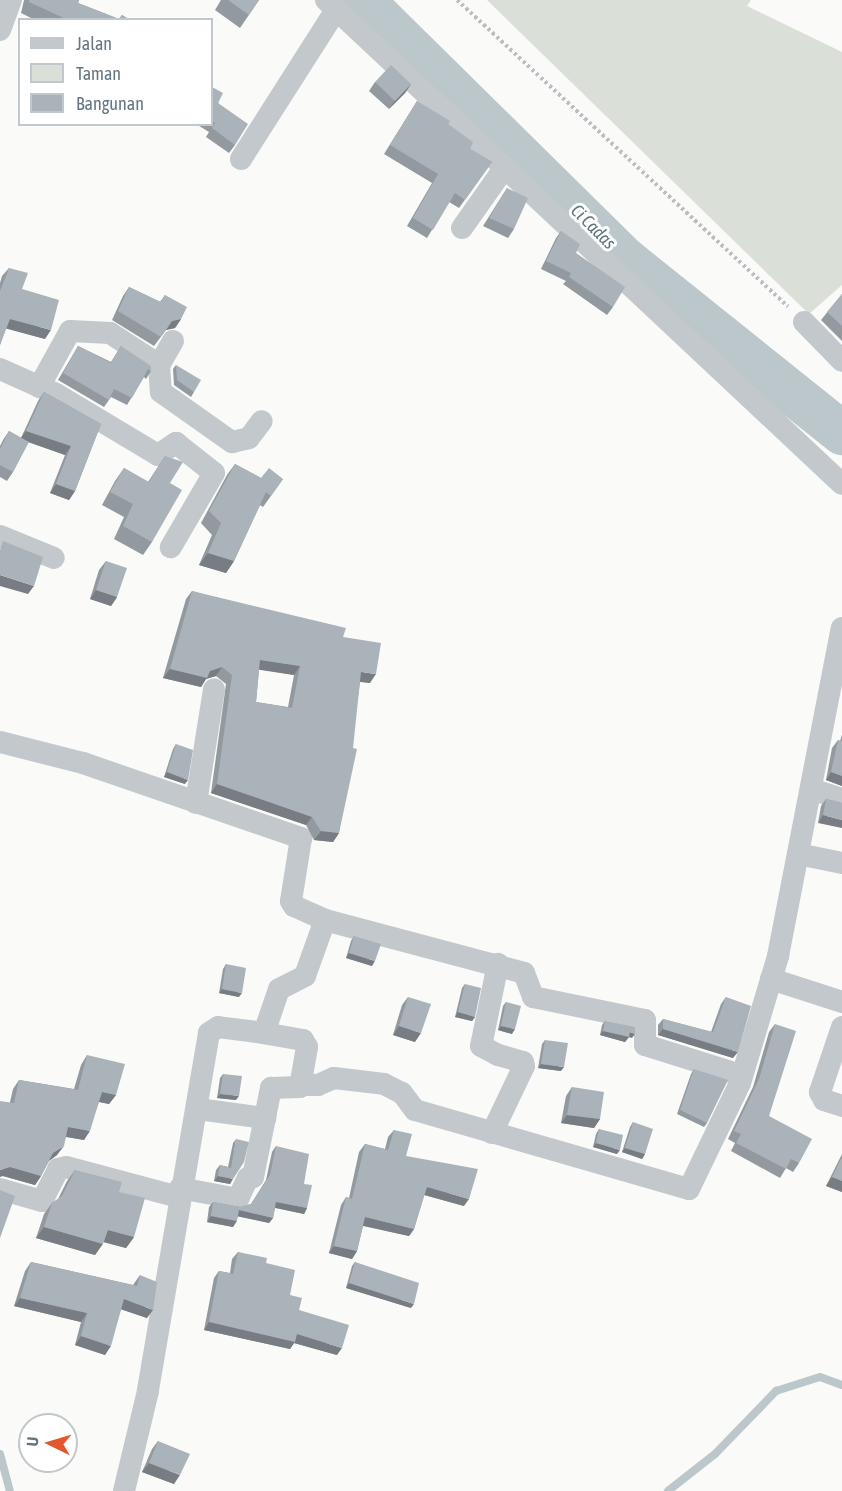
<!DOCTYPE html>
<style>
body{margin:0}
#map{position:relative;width:842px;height:1491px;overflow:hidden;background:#fafaf8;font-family:"Asap Condensed",sans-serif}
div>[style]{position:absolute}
.green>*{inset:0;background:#dadfd7}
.stream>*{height:8px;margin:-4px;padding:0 4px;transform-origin:4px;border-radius:4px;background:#bbc7cb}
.river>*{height:44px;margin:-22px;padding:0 22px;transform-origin:22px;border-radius:22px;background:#bbc7cb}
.path>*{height:4px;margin-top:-2px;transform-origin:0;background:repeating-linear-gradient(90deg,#bbbfc2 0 3px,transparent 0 6px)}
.street>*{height:22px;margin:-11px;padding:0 11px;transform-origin:11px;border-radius:11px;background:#c3c8cc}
.wall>*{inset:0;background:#929a9f}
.shaded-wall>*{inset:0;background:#777d82}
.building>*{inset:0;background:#aab3b9}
span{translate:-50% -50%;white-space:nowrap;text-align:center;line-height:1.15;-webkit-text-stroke:6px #fff;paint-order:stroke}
.water-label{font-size:18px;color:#60757c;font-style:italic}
.legend{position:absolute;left:18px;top:18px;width:195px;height:108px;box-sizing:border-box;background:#fff;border:2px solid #c1c8cd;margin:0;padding:8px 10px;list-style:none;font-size:18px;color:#657683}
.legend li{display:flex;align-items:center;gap:12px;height:30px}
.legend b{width:30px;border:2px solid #c1c8cd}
.north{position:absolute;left:18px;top:1413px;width:60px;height:60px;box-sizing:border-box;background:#fff;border:2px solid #c1c8cd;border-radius:50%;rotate:275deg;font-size:16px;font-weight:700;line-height:24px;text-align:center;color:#657683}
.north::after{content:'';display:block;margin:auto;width:21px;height:27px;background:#e4572e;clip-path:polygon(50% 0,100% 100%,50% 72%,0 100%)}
</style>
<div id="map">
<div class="green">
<div style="clip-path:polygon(487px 0,751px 0,747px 6px,842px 52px,842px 285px,809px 314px)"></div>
</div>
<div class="stream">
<div style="left:0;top:1454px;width:38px;rotate:75deg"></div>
<div style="left:668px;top:1491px;width:60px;rotate:-38.2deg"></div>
<div style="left:715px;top:1454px;width:88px;rotate:-45.9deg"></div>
<div style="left:776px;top:1391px;width:46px;rotate:-17.7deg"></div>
<div style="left:820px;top:1377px;width:23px;rotate:20deg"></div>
</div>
<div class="river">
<div style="left:362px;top:0;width:371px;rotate:44.6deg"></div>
<div style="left:626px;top:260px;width:277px;rotate:38.7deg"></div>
</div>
<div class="path">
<div style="left:457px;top:0;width:451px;rotate:42.8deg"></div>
</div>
<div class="street">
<div style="left:326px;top:0;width:707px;rotate:43.17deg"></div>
<div style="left:0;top:30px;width:32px;rotate:-70deg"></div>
<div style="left:241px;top:159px;width:177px;rotate:-57.5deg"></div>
<div style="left:462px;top:228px;width:75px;rotate:-54.8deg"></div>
<div style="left:804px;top:322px;width:54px;rotate:45.7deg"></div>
<div style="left:173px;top:341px;width:28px;rotate:120deg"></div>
<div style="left:159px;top:365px;width:27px;rotate:86deg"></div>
<div style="left:161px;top:392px;width:87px;rotate:35.2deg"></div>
<div style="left:232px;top:442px;width:17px;rotate:-13deg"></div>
<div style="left:249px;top:438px;width:21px;rotate:-53deg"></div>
<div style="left:0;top:369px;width:61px;rotate:24.1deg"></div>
<div style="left:56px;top:394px;width:119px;rotate:30.9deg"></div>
<div style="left:158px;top:455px;width:22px;rotate:-34deg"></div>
<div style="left:176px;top:443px;width:48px;rotate:38.3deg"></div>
<div style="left:214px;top:473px;width:86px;rotate:120.2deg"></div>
<div style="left:39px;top:387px;width:64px;rotate:-61deg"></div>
<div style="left:70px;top:331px;width:40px;rotate:2.9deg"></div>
<div style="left:110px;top:333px;width:59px;rotate:33.1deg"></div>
<div style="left:0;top:536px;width:58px;rotate:22.2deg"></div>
<div style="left:0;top:742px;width:86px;rotate:14.2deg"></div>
<div style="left:83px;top:763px;width:231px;rotate:19deg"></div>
<div style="left:301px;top:838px;width:64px;rotate:99deg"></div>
<div style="left:291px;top:901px;width:6px;rotate:59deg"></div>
<div style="left:294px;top:906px;width:34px;rotate:24deg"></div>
<div style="left:325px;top:920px;width:59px;rotate:109.7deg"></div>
<div style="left:305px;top:976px;width:29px;rotate:153deg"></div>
<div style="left:279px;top:989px;width:46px;rotate:108.8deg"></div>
<div style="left:264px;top:1033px;width:46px;rotate:-172.6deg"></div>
<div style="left:218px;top:1027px;width:11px;rotate:146deg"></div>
<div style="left:209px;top:1033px;width:363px;rotate:99.7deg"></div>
<div style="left:148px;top:1391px;width:103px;rotate:103.5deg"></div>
<div style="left:811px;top:789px;width:33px;rotate:18deg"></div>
<div style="left:196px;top:803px;width:115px;rotate:-81deg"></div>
<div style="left:798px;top:854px;width:45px;rotate:11.6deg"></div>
<div style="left:325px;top:920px;width:206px;rotate:14.9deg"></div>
<div style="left:524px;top:973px;width:26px;rotate:69deg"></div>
<div style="left:533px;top:997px;width:114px;rotate:11.6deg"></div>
<div style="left:645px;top:1020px;width:25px;rotate:90deg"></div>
<div style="left:645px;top:1045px;width:101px;rotate:17.4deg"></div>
<div style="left:771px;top:979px;width:75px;rotate:17.9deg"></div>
<div style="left:842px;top:1027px;width:69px;rotate:108.7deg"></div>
<div style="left:820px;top:1092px;width:9px;rotate:63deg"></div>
<div style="left:824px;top:1100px;width:19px;rotate:18deg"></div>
<div style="left:301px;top:1085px;width:17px"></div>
<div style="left:318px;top:1085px;width:17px;rotate:-24deg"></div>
<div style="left:334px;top:1078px;width:50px;rotate:6.8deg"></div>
<div style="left:384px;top:1084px;width:20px;rotate:27deg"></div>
<div style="left:402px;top:1093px;width:21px;rotate:53deg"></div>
<div style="left:415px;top:1110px;width:285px;rotate:16.1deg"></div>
<div style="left:689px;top:1189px;width:118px;rotate:-64.3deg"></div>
<div style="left:740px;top:1083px;width:133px;rotate:-73.3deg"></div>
<div style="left:778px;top:956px;width:334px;rotate:-79deg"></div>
<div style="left:198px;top:1109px;width:68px;rotate:7.7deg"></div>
<div style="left:492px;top:1133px;width:74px;rotate:-64.5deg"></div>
<div style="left:524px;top:1066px;width:4px;rotate:-104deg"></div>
<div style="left:523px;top:1062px;width:26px;rotate:-164deg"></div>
<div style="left:498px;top:1055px;width:19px;rotate:-152deg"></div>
<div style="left:481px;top:1046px;width:84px;rotate:-78.3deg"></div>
<div style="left:180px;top:1188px;width:59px;rotate:10.7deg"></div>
<div style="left:238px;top:1199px;width:23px;rotate:-65deg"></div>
<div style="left:248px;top:1178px;width:5px;rotate:-11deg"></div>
<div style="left:253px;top:1177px;width:91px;rotate:-78.6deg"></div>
<div style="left:271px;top:1088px;width:29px;rotate:-2deg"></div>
<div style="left:300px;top:1087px;width:41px;rotate:-80.1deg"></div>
<div style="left:307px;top:1047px;width:8px;rotate:-120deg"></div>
<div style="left:303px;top:1040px;width:40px;rotate:-170deg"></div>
<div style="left:0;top:1189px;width:44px;rotate:15.9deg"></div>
<div style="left:42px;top:1201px;width:36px;rotate:-63deg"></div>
<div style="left:58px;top:1169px;width:8px;rotate:-14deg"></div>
<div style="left:66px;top:1167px;width:117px;rotate:14.9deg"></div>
</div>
<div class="wall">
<div style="clip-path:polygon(24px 0,79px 0,78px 3px,119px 19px,122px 15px,130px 20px,35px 20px,21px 13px)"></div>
<div style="clip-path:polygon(221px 0,259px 0,240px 28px,215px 10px)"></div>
<div style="clip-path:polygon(375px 82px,411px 84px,405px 93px,389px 109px,369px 91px)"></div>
<div style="clip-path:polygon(212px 87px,235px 145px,229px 153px,206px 137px,209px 132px,196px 124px,212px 124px)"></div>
<div style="clip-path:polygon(417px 101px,448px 124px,470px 149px,492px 162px,459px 208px,449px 202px,427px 238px,407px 226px,432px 183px,384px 154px)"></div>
<div style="clip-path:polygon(507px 188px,514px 229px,508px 238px,483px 226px)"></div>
<div style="clip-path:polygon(561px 231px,613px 307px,607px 315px,563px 284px,566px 281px,541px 269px,556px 238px)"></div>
<div style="clip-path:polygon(9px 268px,22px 289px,45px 339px,6px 328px,0 345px,0 283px,2px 276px)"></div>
<div style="clip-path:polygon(129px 287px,160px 302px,165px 295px,181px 319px,175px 328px,166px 330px,154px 346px,112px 320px,123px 296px)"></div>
<div style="clip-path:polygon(842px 294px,842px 341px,821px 320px)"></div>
<div style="clip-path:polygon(78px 346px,111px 362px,121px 346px,151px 371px,146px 379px,144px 377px,127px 405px,111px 397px,104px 407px,58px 380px)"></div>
<div style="clip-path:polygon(176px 365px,194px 392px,191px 397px,174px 385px,173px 369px)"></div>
<div style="clip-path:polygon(44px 392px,101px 424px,75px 491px,69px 500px,50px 493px,65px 455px,28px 442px,13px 472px,7px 481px,0 477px,0 446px,3px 440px,9px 431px,21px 438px,38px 401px)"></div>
<div style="clip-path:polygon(165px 456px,170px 483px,152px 542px,143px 555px,114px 539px,124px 517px,102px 505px,115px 481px,124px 468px,148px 482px)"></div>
<div style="clip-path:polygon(235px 464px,261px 478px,283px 479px,263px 507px,260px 505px,234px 561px,226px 573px,199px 565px,212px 535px,201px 523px,227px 475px)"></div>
<div style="clip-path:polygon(106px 561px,117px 597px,111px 606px,90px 599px,99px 570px)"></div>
<div style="clip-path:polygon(evenodd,192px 591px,343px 637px,370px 683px,360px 682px,339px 833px,333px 842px,314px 840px,306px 825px,211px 793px,226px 684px,216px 676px,206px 679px,201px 687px,163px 678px,186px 599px,192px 591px,259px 669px,294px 675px,288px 707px,256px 702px,259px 669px)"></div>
<div style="clip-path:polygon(842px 735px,842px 786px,826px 780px,832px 748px,838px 740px,840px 741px)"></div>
<div style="clip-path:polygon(176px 744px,185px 784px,164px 777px,173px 749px)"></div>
<div style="clip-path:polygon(826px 799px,842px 803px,818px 823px,821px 806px)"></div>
<div style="clip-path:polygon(354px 936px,372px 966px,346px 958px,351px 941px)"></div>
<div style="clip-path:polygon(226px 964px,239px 997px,219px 993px,223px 969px)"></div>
<div style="clip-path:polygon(465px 984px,475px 1017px,472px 1021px,455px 1017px,462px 988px)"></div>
<div style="clip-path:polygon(408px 997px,415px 1042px,393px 1035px,402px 1005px)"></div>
<div style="clip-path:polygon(726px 997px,733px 1058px,658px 1035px,658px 1025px,663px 1019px,711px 1032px,721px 1004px)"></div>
<div style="clip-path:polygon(506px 1002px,512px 1034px,498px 1030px,503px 1006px)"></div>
<div style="clip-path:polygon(605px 1021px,632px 1038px,629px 1037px,625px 1042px,600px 1035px,602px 1025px)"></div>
<div style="clip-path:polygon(775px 1024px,769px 1116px,799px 1163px,793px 1172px,786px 1168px,780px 1178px,731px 1151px,735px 1143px,728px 1139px,753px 1087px,769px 1032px)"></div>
<div style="clip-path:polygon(545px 1040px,561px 1071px,538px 1068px,542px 1044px)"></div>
<div style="clip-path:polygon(87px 1055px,116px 1095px,109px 1104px,99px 1102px,84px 1140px,66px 1137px,57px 1155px,49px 1161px,41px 1176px,35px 1185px,3px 1176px,10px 1102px,13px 1089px,19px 1080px,74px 1089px,81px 1065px)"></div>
<div style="clip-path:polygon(694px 1069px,707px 1123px,704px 1127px,677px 1114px,691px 1074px)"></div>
<div style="clip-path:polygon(223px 1074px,236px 1100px,217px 1098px,220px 1078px)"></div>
<div style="clip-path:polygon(572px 1087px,600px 1119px,594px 1128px,561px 1123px,566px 1096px)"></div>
<div style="clip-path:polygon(633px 1122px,645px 1154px,642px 1159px,622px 1152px,630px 1127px)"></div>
<div style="clip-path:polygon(599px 1129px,617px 1154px,593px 1147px,596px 1134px)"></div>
<div style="clip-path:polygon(394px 1130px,406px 1156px,464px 1206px,424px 1195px,414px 1229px,409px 1236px,363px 1226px,357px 1251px,352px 1259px,329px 1253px,341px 1205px,346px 1197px,349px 1198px,359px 1152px,365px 1144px,385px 1149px,388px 1137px)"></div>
<div style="clip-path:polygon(236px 1139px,230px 1184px,214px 1181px,216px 1170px,220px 1165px,228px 1167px,233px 1143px)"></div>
<div style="clip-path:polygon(276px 1146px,304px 1184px,307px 1208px,304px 1214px,275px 1208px,273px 1218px,269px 1223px,238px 1216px,233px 1227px,207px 1222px,209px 1207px,213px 1202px,240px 1207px,251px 1204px,266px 1180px,272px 1152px)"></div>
<div style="clip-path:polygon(842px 1154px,842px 1192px,826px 1186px)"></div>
<div style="clip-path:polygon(75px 1170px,119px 1192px,134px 1237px,126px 1248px,103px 1242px,95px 1255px,36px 1238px,44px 1214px,52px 1203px,58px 1199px,67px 1181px)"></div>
<div style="clip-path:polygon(238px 1252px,266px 1263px,290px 1295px,299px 1310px,337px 1355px,294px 1343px,290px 1349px,204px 1330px,214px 1278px,219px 1271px,230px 1273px,232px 1259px)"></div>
<div style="clip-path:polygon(31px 1262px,133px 1285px,140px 1275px,147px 1318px,121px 1309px,105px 1355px,75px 1345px,81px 1322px,14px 1306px,25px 1271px)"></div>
<div style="clip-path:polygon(355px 1262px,411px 1308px,346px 1288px,352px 1266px)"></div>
<div style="clip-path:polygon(158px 1441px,174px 1484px,142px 1472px,152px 1449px)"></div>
</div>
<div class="shaded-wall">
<div style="clip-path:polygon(411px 84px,405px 93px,389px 109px,395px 101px)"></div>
<div style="clip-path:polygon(10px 319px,51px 330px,45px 339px,4px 328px)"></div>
<div style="clip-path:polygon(181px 319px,175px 328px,166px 330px,172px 321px)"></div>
<div style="clip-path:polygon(26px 431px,71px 446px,65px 455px,20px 439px)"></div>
<div style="clip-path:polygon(56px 484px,75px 491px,69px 500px,50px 493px)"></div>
<div style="clip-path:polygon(208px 553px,234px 561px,226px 573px,199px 565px)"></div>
<div style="clip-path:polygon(0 575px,34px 586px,28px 594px,0 586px)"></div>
<div style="clip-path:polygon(96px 590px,117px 597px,111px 606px,90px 599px)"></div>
<div style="clip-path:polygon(260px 660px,300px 666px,294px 675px,254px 669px)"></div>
<div style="clip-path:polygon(222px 667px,216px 676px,206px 679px,201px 687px,163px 678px,170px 669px,210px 671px)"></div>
<div style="clip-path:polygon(361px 672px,376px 674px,370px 683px,355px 681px)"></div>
<div style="clip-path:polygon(167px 772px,188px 780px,185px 784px,164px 777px)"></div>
<div style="clip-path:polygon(831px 772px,842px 776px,842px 786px,826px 780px)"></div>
<div style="clip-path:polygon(217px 784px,312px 817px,306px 825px,211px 793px)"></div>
<div style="clip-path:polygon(823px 815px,842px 820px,842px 828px,818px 823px)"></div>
<div style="clip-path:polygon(321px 831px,339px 833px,333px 842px,314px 840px)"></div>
<div style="clip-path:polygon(349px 953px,375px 961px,372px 966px,346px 958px)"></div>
<div style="clip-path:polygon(222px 989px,242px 993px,239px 997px,219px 993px)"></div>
<div style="clip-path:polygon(458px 1012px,475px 1017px,472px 1021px,455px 1017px)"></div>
<div style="clip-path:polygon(399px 1026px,421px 1033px,415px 1042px,393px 1035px)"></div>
<div style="clip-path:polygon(501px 1026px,515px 1029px,512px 1034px,498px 1030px)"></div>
<div style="clip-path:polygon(663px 1029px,738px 1052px,733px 1058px,658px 1035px)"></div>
<div style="clip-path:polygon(603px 1031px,630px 1032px,635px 1034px,632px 1038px,629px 1037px,625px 1042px,600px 1035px)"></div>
<div style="clip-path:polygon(541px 1064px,564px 1067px,561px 1071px,538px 1068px)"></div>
<div style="clip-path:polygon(102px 1092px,116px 1095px,109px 1104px,95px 1101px)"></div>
<div style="clip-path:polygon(220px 1094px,239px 1096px,236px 1100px,217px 1098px)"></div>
<div style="clip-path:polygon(567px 1115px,600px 1119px,594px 1128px,561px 1123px)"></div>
<div style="clip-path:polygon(68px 1127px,90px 1131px,84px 1140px,62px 1136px)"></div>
<div style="clip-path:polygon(596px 1143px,620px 1150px,617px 1154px,593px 1147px)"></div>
<div style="clip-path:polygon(64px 1146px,57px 1155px,46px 1163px,53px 1153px)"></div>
<div style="clip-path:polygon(625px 1148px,645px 1154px,642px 1159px,622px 1152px)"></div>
<div style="clip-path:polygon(10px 1167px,41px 1176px,35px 1185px,3px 1176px,0 1177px,0 1170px)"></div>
<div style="clip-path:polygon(218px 1176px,233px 1179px,230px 1184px,214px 1181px)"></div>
<div style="clip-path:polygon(832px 1177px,842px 1181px,842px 1192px,826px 1186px)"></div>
<div style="clip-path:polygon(427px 1187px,469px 1199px,464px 1206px,421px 1194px)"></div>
<div style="clip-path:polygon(276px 1202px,307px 1208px,304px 1214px,272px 1207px)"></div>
<div style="clip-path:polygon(239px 1210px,273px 1218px,269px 1223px,236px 1216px)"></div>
<div style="clip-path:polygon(211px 1216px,237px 1221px,233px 1227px,207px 1222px)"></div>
<div style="clip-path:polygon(365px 1217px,414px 1229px,409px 1236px,360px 1225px)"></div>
<div style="clip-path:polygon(44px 1227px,103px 1244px,95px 1255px,36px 1238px)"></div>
<div style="clip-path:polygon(108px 1230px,134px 1237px,126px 1248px,100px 1241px)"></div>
<div style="clip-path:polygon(334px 1246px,357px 1251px,352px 1259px,329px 1253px)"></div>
<div style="clip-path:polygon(349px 1283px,414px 1304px,411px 1308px,346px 1288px)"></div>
<div style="clip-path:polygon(20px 1298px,87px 1313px,81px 1322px,14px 1306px)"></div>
<div style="clip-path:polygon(124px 1299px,153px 1310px,147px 1318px,117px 1308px)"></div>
<div style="clip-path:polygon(209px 1322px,297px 1334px,342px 1348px,337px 1355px,294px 1343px,290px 1349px,204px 1330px)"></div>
<div style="clip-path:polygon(81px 1336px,111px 1346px,105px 1355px,75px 1345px)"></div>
<div style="clip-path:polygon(149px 1463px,180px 1475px,174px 1484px,142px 1472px)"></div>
</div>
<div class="building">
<div style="clip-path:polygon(29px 0,79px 0,78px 3px,119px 19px,122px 15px,130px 20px,68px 20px,29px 2px)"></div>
<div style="clip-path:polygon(228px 0,259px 0,249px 15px)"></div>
<div style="clip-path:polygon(391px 65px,411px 84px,395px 101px,375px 82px)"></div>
<div style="clip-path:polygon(212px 87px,223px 93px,218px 103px,248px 124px,235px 145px,212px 128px,215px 123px,212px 121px)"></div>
<div style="clip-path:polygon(417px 101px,450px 121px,448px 124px,473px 142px,470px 149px,492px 162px,465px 200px,455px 193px,433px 230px,413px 218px,438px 174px,390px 145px)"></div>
<div style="clip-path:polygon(507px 188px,528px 198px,514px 229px,489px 218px)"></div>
<div style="clip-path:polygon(561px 231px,580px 244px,576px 253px,625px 287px,613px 307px,569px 277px,571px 273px,546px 261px)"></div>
<div style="clip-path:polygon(9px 268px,28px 273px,22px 289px,59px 300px,51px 330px,10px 319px,0 345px,0 291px)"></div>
<div style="clip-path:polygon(129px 287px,161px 302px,165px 295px,187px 307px,181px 319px,172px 321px,161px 337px,118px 311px)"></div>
<div style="clip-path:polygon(842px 294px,842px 326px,827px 312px)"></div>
<div style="clip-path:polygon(78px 346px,111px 363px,121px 346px,151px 366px,151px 371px,148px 369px,132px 398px,114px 389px,109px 400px,63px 373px)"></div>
<div style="clip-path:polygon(176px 365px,201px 380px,194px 392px,177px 380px)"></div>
<div style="clip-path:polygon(44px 392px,101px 424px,75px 491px,56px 484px,71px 446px,26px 431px)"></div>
<div style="clip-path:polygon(9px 431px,29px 442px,13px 472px,0 465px,0 449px)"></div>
<div style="clip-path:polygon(165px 456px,183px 462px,170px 483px,182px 490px,152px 542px,123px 526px,133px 504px,110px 492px,124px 468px,149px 482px)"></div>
<div style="clip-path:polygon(235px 464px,261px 478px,269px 468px,283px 479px,271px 496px,266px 492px,234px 561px,208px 553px,221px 523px,209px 511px)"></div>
<div style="clip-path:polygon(3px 541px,43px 557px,34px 586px,0 575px,0 550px)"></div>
<div style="clip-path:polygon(106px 561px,127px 568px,117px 597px,96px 590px)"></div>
<div style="clip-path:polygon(evenodd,192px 591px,346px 628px,343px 637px,381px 643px,376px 674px,361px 672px,353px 748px,357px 749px,339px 833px,321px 831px,312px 817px,217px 784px,232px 675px,222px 667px,210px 671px,207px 678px,170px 669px,192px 591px,260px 660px,300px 666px,292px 708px,256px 702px,260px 660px)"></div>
<div style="clip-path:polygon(838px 740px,842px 741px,842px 776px,831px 772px)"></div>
<div style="clip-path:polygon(176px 744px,193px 750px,188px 780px,167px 772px)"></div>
<div style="clip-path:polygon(826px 799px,842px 803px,842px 820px,823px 815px)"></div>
<div style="clip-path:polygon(354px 936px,381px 944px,375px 961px,349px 953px)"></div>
<div style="clip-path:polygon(226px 964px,246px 968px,242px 993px,222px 989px)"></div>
<div style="clip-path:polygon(465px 984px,481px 988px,475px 1017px,458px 1012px)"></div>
<div style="clip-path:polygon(408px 997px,431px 1004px,421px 1033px,399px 1026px)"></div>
<div style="clip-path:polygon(726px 997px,751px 1006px,738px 1052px,663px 1029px,663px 1019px,713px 1032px)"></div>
<div style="clip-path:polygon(506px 1002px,521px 1006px,515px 1029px,501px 1026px)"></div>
<div style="clip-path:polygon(605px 1021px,635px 1027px,635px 1034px,630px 1032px,629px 1037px,603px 1031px)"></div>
<div style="clip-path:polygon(775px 1024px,796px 1031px,769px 1116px,812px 1139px,799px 1163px,791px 1159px,786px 1169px,736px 1143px,741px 1134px,734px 1131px,759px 1079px)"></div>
<div style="clip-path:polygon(545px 1040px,568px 1043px,564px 1067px,541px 1064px)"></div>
<div style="clip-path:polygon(87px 1055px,125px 1064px,116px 1095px,102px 1092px,90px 1131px,68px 1127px,64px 1146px,53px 1153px,41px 1176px,10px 1167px,0 1170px,0 1101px,14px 1103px,19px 1080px,78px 1090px)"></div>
<div style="clip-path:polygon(694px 1069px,728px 1080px,707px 1123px,680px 1110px)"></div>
<div style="clip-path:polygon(223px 1074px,242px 1076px,239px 1096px,220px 1094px)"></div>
<div style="clip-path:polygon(572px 1087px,604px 1092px,600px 1119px,567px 1115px)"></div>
<div style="clip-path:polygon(633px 1122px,653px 1129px,645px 1154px,625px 1148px)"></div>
<div style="clip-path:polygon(599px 1129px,623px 1135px,620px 1150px,596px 1143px)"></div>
<div style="clip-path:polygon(394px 1130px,412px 1134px,406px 1156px,478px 1169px,469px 1199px,427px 1187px,414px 1229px,365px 1217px,357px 1251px,334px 1246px,346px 1197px,352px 1199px,365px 1144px,388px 1150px)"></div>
<div style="clip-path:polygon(236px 1139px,249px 1142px,244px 1162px,233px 1179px,218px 1176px,220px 1165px,231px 1168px)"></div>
<div style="clip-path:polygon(276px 1146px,309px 1154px,304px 1184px,312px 1185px,307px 1208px,276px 1202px,273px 1218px,239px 1210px,237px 1221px,211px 1216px,213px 1202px,240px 1207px,251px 1204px,270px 1175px)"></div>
<div style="clip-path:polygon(842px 1157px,842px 1181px,832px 1177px)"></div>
<div style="clip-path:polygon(75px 1170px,122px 1182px,119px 1192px,145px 1198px,134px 1237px,108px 1230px,103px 1244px,44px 1227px,52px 1203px,62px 1196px)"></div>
<div style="clip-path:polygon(0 1190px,15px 1196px,0 1238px)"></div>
<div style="clip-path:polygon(238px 1252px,267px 1258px,266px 1263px,295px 1270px,290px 1295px,302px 1298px,299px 1310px,349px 1325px,342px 1348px,297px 1334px,295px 1342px,209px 1322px,219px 1271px,233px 1274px)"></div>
<div style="clip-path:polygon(31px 1262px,137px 1286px,140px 1275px,157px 1282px,153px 1310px,124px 1299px,111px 1346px,81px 1336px,87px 1313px,20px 1298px)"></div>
<div style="clip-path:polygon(355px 1262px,419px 1283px,414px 1304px,349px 1283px)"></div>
<div style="clip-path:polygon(158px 1441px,190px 1454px,180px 1475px,149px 1463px)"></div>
</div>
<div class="water-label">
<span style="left:593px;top:227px;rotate:45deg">Ci Cadas</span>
</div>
<ul class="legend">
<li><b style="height:8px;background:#c3c8cc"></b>Jalan</li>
<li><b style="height:16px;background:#dadfd7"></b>Taman</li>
<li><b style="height:16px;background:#aab3b9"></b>Bangunan</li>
</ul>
<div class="north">U</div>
</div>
